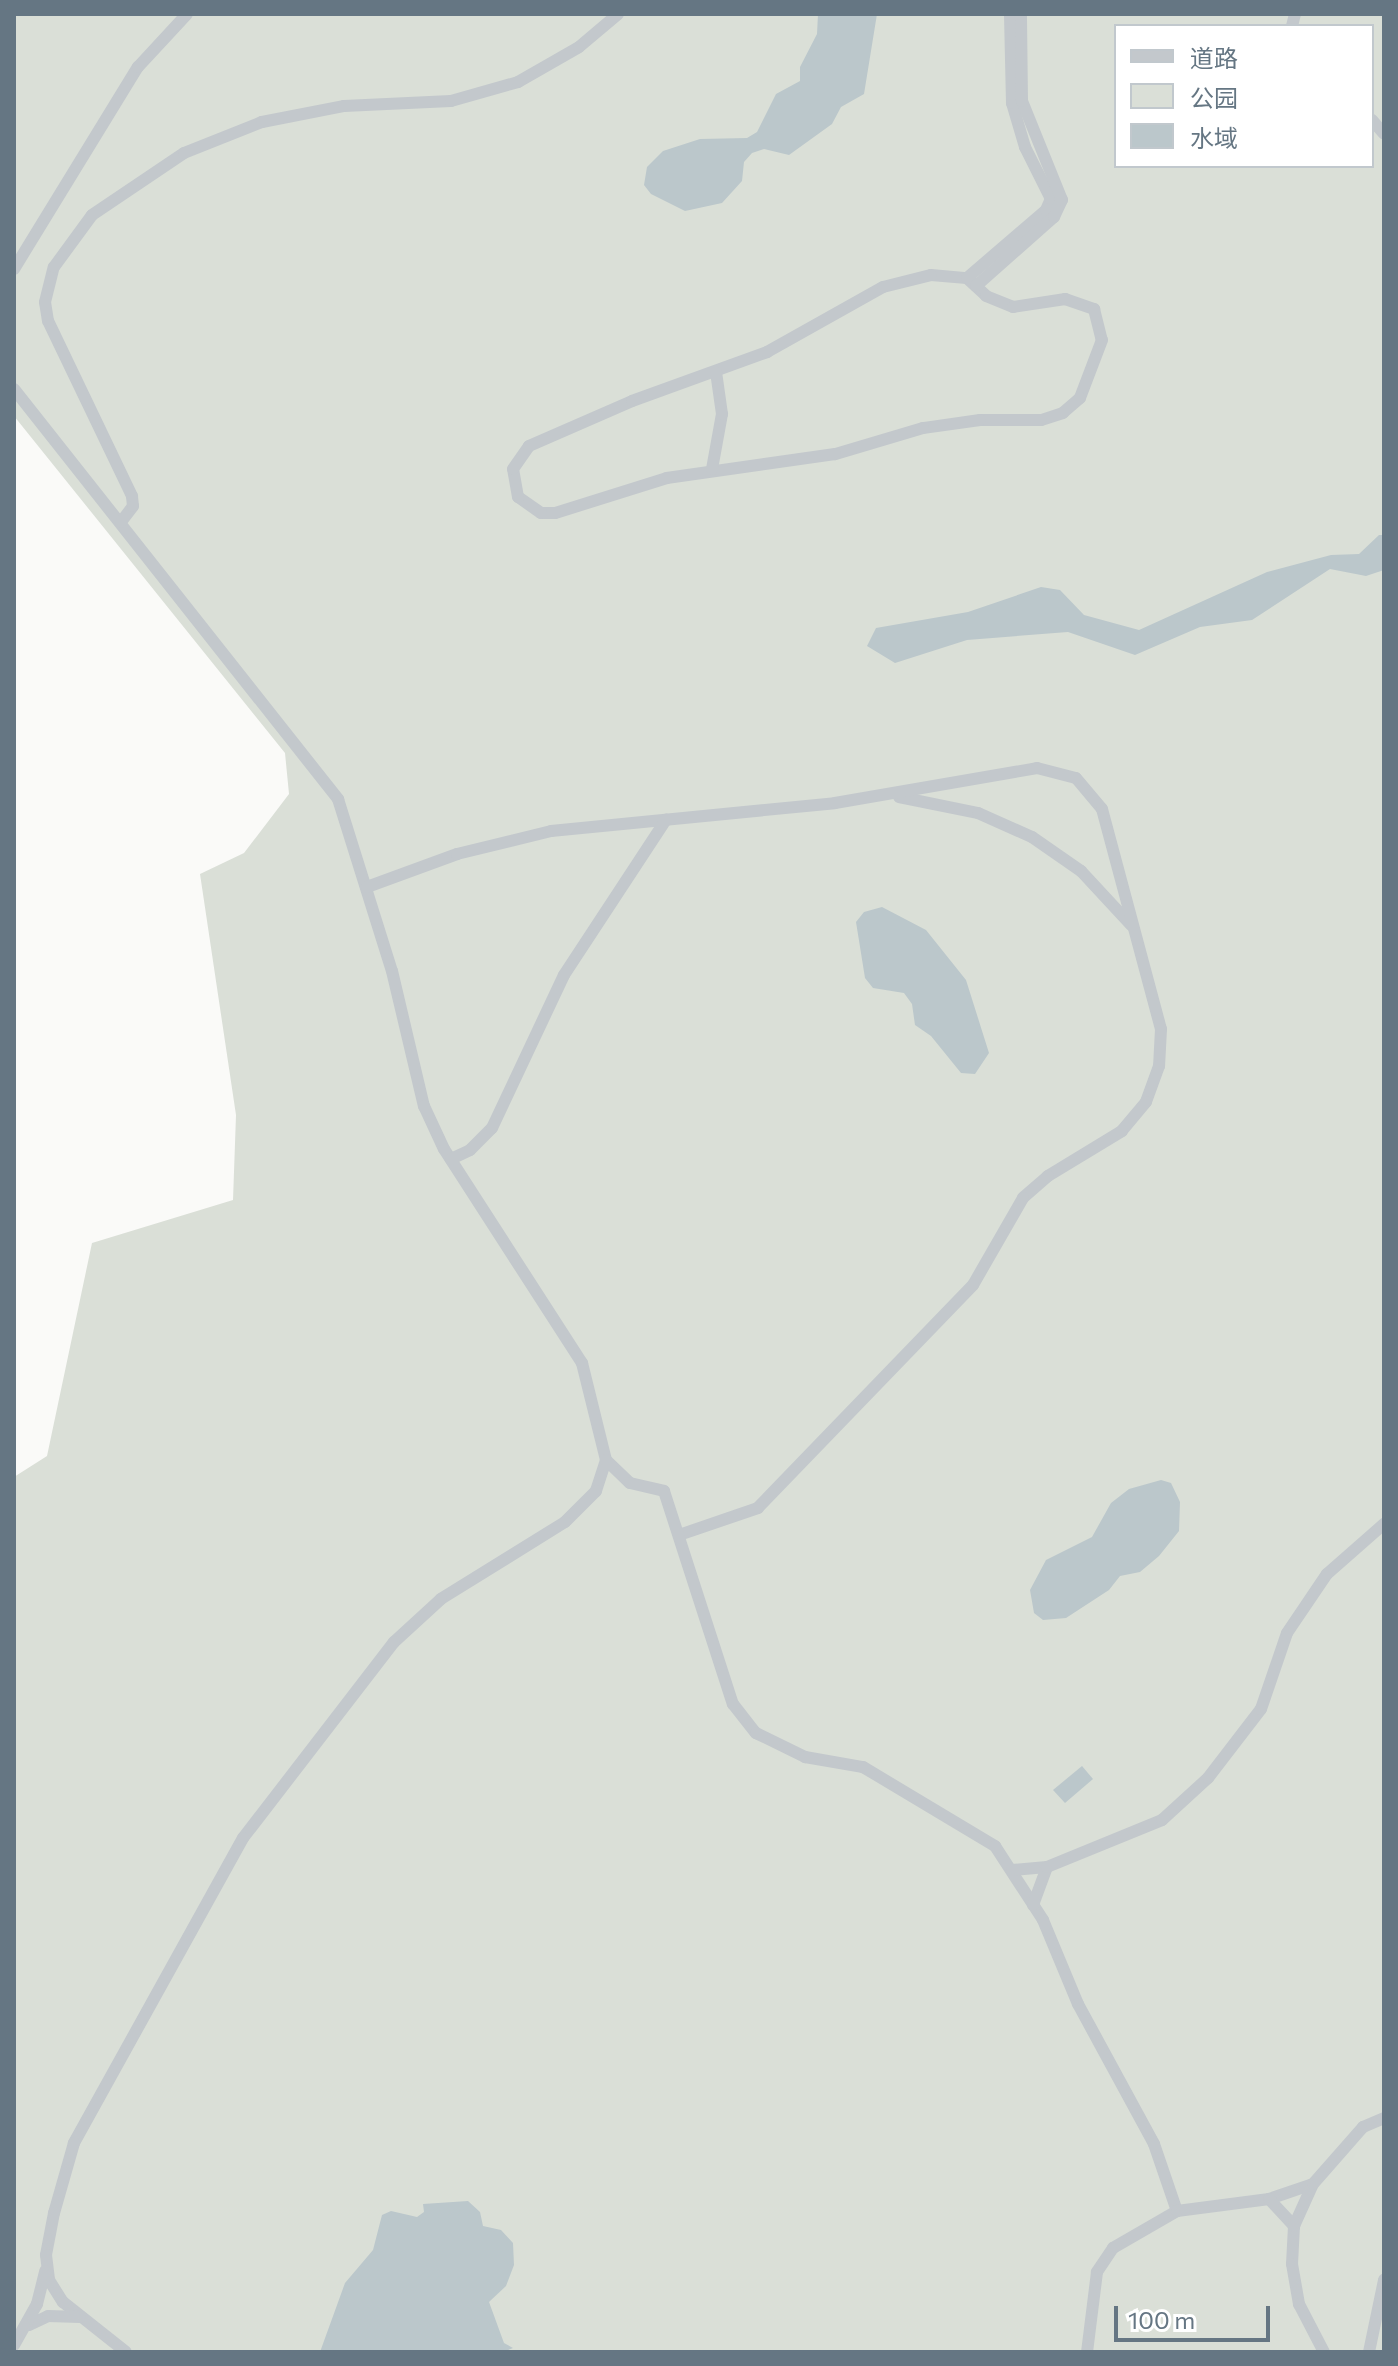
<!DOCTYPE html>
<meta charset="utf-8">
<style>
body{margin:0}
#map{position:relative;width:1398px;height:2366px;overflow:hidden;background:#fafaf8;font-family:Commissioner,"Noto Sans SC",sans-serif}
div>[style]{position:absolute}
.green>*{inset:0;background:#dadfd7}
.water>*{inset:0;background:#bbc7cb}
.street>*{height:12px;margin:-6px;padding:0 6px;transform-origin:6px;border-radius:6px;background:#c3c8cc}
span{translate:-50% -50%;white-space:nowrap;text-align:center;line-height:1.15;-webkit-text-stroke:8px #fff;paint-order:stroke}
.frame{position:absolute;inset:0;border:16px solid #657683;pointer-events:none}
.legend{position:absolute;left:1114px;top:24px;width:260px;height:144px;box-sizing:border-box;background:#fff;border:2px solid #c1c8cd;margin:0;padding:10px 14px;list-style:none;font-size:24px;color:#657683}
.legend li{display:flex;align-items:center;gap:16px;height:40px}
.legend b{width:40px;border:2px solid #c1c8cd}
.scale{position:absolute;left:1114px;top:2306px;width:156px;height:36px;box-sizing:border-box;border:4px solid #657683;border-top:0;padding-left:10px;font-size:24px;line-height:28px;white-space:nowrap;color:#657683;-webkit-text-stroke:6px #fff;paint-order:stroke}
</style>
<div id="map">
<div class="green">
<div style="clip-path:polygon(evenodd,14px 14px,1384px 14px,1384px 2352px,14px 2352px,14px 1477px,47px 1456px,92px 1243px,233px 1200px,236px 1115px,200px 874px,244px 853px,289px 794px,285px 753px,14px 416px,14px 14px,1116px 26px,1372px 26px,1372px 166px,1116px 166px,1116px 26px)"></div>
</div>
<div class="water">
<div style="clip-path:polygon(818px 14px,877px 14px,864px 94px,841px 107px,832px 124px,789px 155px,764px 149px,752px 153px,744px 162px,742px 181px,722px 203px,685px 211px,651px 194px,644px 185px,647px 167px,663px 151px,700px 139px,747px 138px,757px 132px,776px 94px,800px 81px,800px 67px,817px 34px)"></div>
<div style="clip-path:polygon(1379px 535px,1384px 535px,1384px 570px,1366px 576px,1330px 569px,1252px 620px,1200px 627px,1135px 655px,1068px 632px,967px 640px,895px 663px,867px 646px,876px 628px,968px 612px,1041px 587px,1060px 590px,1084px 615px,1139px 630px,1267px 572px,1331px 555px,1359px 554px)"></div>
<div style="clip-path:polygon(882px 907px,926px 930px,966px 980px,989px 1053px,975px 1074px,961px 1073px,931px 1036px,915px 1025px,912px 1004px,904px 993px,873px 988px,865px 978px,856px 922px,864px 912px)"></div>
<div style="clip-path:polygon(1161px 1480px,1171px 1483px,1180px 1502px,1179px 1531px,1159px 1556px,1140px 1572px,1120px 1576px,1109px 1590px,1066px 1618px,1043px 1620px,1034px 1613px,1030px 1590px,1046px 1560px,1092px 1537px,1111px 1503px,1129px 1489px)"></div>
<div style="clip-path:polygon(1082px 1766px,1093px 1779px,1065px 1803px,1053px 1790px)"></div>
<div style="clip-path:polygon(468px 2201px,480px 2212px,483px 2226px,501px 2230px,513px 2243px,514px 2265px,506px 2286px,489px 2302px,504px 2343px,513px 2348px,503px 2352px,320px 2352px,345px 2283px,373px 2250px,382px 2215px,391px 2211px,417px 2217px,424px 2212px,423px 2204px)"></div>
</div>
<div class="street">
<div style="left:1292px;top:26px;width:12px;rotate:-76deg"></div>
<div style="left:1372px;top:120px;width:18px;rotate:49deg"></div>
<div style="left:14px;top:269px;width:237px;rotate:-58.5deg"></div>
<div style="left:138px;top:67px;width:72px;rotate:-47.2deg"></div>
<div style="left:931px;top:275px;width:36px;rotate:5deg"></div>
<div style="left:967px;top:278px;width:26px;rotate:43deg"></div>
<div style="left:986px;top:296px;width:29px;rotate:22deg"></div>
<div style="left:1013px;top:307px;width:53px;rotate:-8.7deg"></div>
<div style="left:1065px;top:299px;width:31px;rotate:19deg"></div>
<div style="left:1094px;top:309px;width:32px;rotate:76deg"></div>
<div style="left:1102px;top:340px;width:62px;rotate:110.8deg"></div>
<div style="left:1080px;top:398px;width:23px;rotate:139deg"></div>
<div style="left:1063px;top:413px;width:23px;rotate:162deg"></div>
<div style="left:1041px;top:420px;width:61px;rotate:180deg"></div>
<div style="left:980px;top:420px;width:58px;rotate:172deg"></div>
<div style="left:923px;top:428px;width:92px;rotate:163.5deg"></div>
<div style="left:835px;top:454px;width:170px;rotate:171.9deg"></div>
<div style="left:667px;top:478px;width:117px;rotate:162.6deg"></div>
<div style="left:555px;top:513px;width:14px;rotate:180deg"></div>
<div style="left:541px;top:513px;width:28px;rotate:-145deg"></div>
<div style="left:518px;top:497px;width:28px;rotate:-100deg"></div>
<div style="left:513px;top:469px;width:28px;rotate:-55deg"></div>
<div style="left:529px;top:446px;width:112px;rotate:-23.6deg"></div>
<div style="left:632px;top:401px;width:144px;rotate:-19.9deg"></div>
<div style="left:767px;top:352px;width:133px;rotate:-29.3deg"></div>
<div style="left:883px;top:287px;width:49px;rotate:-14deg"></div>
<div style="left:967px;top:278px;width:104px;rotate:-40.7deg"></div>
<div style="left:1046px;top:210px;width:12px;rotate:-66deg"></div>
<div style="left:1051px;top:199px;width:58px;rotate:-116.6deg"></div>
<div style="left:1025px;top:147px;width:46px;rotate:-106.5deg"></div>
<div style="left:1012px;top:103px;width:89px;rotate:-91.3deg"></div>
<div style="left:976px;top:286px;width:104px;rotate:-41.5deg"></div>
<div style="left:1054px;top:217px;width:19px;rotate:-65deg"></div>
<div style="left:1062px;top:200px;width:107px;rotate:-112deg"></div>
<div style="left:1022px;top:101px;width:87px;rotate:-90.7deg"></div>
<div style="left:14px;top:389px;width:523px;rotate:51.68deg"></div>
<div style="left:338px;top:799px;width:180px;rotate:72.6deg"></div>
<div style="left:392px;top:971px;width:139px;rotate:76.7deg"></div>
<div style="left:424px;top:1106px;width:47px;rotate:65.1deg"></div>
<div style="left:444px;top:1149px;width:255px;rotate:57.2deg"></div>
<div style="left:582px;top:1363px;width:100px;rotate:76.1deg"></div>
<div style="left:606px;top:1460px;width:33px;rotate:108deg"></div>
<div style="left:596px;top:1491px;width:44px;rotate:135deg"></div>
<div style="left:565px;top:1522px;width:146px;rotate:148.2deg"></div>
<div style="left:441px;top:1599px;width:64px;rotate:137.5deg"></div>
<div style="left:394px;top:1642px;width:247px;rotate:127.6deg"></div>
<div style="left:243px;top:1838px;width:349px;rotate:119deg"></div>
<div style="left:74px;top:2143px;width:73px;rotate:105.9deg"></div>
<div style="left:54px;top:2213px;width:43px;rotate:100.8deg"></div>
<div style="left:46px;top:2255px;width:25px;rotate:83deg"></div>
<div style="left:49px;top:2280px;width:26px;rotate:58deg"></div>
<div style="left:63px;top:2302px;width:80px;rotate:38.4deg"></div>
<div style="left:712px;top:469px;width:56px;rotate:-79.7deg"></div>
<div style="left:722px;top:414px;width:42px;rotate:-98.1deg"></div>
<div style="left:121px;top:522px;width:20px;rotate:-53deg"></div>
<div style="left:133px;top:506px;width:10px;rotate:-96deg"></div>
<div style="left:132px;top:496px;width:194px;rotate:-115.6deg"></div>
<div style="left:48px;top:321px;width:19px;rotate:-99deg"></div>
<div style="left:45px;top:302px;width:36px;rotate:-76deg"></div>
<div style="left:54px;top:267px;width:64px;rotate:-53.8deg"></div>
<div style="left:92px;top:215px;width:111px;rotate:-34deg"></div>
<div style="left:184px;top:153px;width:84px;rotate:-21.7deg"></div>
<div style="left:262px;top:122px;width:84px;rotate:-11deg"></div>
<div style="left:344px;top:106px;width:107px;rotate:-2.7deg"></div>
<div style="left:451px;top:101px;width:70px;rotate:-15.8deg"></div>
<div style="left:518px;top:82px;width:70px;rotate:-29.8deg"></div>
<div style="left:579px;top:47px;width:51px;rotate:-40.2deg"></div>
<div style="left:899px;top:797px;width:81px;rotate:11.4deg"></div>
<div style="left:978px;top:813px;width:59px;rotate:24deg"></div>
<div style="left:1032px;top:837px;width:60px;rotate:34.8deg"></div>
<div style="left:1081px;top:871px;width:74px;rotate:47.2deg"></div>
<div style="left:367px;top:887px;width:96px;rotate:-20.1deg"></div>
<div style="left:457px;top:854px;width:97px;rotate:-13.7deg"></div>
<div style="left:551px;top:831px;width:285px;rotate:-5.6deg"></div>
<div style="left:835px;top:803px;width:205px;rotate:-9.8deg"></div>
<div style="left:1037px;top:768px;width:40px;rotate:14.4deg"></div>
<div style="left:1076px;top:778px;width:40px;rotate:50deg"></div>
<div style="left:1102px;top:809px;width:228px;rotate:75deg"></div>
<div style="left:1161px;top:1029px;width:37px;rotate:93deg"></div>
<div style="left:1159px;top:1066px;width:38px;rotate:110deg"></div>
<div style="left:1146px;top:1102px;width:38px;rotate:130deg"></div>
<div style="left:1122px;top:1131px;width:87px;rotate:148.7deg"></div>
<div style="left:1048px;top:1176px;width:33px;rotate:139deg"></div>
<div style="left:1023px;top:1198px;width:100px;rotate:119.9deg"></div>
<div style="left:973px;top:1285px;width:310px;rotate:134deg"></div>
<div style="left:758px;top:1508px;width:83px;rotate:161.1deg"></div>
<div style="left:451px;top:1159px;width:21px;rotate:-25deg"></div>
<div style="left:470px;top:1150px;width:31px;rotate:-45deg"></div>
<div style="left:492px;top:1128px;width:169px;rotate:-64.8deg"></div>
<div style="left:564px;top:975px;width:186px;rotate:-56.7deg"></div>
<div style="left:606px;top:1460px;width:33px;rotate:44deg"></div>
<div style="left:630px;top:1483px;width:35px;rotate:13deg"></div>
<div style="left:664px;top:1491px;width:224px;rotate:72.1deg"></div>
<div style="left:733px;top:1704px;width:37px;rotate:52deg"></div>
<div style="left:756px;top:1733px;width:55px;rotate:26.1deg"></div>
<div style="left:805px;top:1757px;width:59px;rotate:9.8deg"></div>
<div style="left:863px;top:1767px;width:154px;rotate:30.9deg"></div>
<div style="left:995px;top:1846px;width:88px;rotate:57deg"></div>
<div style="left:1043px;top:1920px;width:91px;rotate:67.4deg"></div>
<div style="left:1078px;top:2004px;width:159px;rotate:61.5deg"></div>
<div style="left:1154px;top:2144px;width:71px;rotate:71.1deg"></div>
<div style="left:1177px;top:2211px;width:74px;rotate:150deg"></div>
<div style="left:1113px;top:2248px;width:29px;rotate:124deg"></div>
<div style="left:1097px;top:2272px;width:81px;rotate:97.1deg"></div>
<div style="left:1012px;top:1870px;width:35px;rotate:-5deg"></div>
<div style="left:1033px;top:1905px;width:40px;rotate:-69.8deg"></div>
<div style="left:1047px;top:1867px;width:124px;rotate:-22.2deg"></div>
<div style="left:1162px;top:1820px;width:62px;rotate:-42.4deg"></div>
<div style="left:1208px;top:1778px;width:87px;rotate:-52.5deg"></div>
<div style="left:1261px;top:1709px;width:80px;rotate:-71.1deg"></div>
<div style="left:1287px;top:1633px;width:71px;rotate:-55.9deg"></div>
<div style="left:1327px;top:1574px;width:76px;rotate:-41.3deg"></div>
<div style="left:1269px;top:2199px;width:46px;rotate:-18.8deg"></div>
<div style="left:1177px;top:2211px;width:93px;rotate:-7.4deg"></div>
<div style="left:1269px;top:2199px;width:37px;rotate:47deg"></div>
<div style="left:1294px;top:2226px;width:38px;rotate:93deg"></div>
<div style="left:1292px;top:2264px;width:41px;rotate:80.1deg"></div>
<div style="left:1299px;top:2304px;width:54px;rotate:62.5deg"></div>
<div style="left:1294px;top:2226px;width:46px;rotate:-65.7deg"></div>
<div style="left:1313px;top:2184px;width:76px;rotate:-48.7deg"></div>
<div style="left:1363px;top:2127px;width:23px;rotate:-23deg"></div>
<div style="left:29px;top:2325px;width:21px;rotate:-25deg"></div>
<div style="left:48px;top:2316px;width:32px;rotate:2deg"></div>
<div style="left:14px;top:2345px;width:47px;rotate:-60.7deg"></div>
<div style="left:37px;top:2304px;width:34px;rotate:-76deg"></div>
<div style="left:1369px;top:2352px;width:74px;rotate:-78.2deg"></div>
</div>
<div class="frame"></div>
<ul class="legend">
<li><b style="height:10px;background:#c3c8cc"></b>道路</li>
<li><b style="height:22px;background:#dadfd7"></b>公园</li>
<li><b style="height:22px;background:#bbc7cb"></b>水域</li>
</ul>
<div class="scale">100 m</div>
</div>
